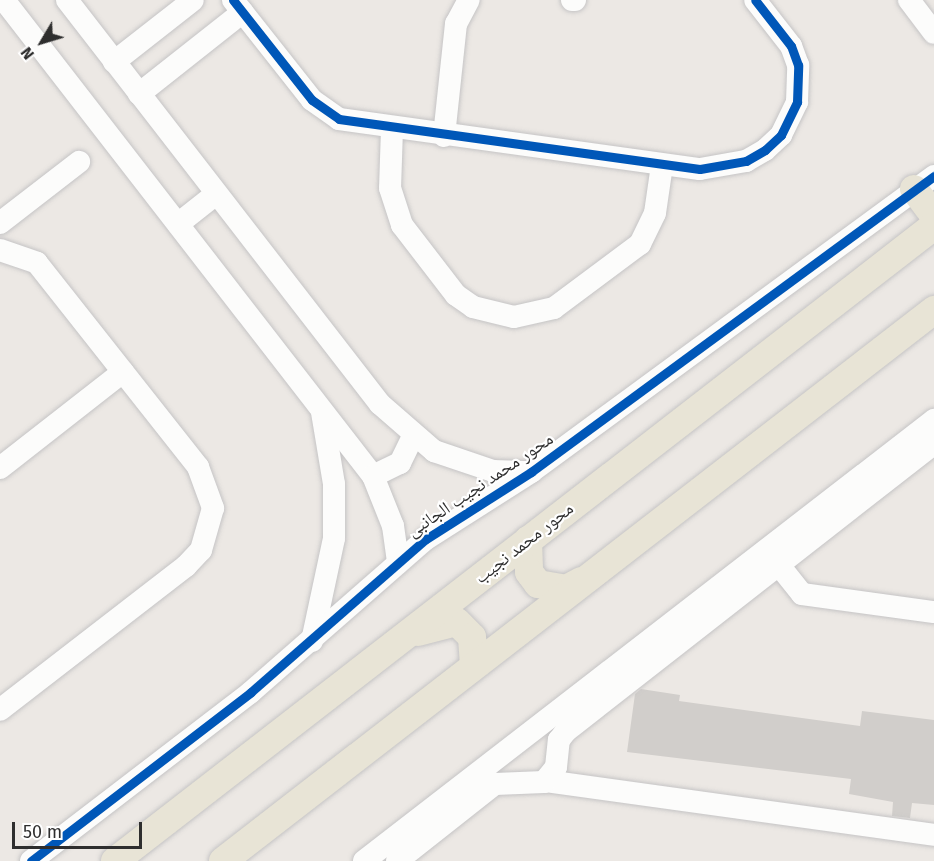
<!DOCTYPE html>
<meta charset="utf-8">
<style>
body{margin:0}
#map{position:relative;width:934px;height:861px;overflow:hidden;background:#ece8e4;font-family:"Fira Sans","Noto Naskh Arabic",sans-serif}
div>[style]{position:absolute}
.building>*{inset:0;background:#d1cecb}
.roads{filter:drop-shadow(0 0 2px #c5c4c5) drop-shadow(0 0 2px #c5c4c5)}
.minor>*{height:22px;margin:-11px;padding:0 11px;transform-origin:11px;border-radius:11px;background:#fcfcfb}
.major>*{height:28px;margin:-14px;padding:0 14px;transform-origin:14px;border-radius:14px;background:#e8e4d6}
.cycleway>*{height:9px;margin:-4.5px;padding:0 4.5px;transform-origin:4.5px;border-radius:4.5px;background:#0057b8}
span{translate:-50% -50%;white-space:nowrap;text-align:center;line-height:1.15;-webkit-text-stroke:4.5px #fff;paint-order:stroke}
.street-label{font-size:18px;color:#2e2e2e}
.north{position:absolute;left:12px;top:12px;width:60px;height:60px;-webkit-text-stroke:4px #fff;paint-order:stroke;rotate:232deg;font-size:16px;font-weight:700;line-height:24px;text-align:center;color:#2e2e2e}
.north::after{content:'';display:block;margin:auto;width:21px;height:27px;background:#2e2e2e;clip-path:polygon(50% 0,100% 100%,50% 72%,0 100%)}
.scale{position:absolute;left:12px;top:822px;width:130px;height:27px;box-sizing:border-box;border:3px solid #2e2e2e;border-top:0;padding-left:8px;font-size:18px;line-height:21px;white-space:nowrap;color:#2e2e2e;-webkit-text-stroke:4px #fff;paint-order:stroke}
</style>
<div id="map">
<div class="building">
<div style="clip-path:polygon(641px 689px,680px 695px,679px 701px,860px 726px,862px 711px,934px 720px,934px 805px,912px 803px,910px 818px,892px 816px,893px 802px,849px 794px,851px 779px,627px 752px,635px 694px)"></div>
</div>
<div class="roads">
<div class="minor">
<div style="left:4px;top:0;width:602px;rotate:52.22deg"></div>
<div style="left:373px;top:476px;width:54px;rotate:68.2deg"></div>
<div style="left:393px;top:526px;width:37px;rotate:82deg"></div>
<div style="left:67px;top:0;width:511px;rotate:52.23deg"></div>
<div style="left:380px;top:404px;width:72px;rotate:41deg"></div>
<div style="left:434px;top:451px;width:62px;rotate:18.7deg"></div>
<div style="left:493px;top:471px;width:38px;rotate:2deg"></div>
<div style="left:233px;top:0;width:127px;rotate:51.7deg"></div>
<div style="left:312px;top:100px;width:33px;rotate:35deg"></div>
<div style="left:339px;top:119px;width:364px;rotate:7.9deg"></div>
<div style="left:700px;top:169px;width:47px;rotate:-9.9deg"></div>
<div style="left:746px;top:161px;width:22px;rotate:-30deg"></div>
<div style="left:765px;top:150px;width:22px;rotate:-43deg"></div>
<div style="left:781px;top:135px;width:37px;rotate:-64deg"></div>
<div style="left:797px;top:102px;width:37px;rotate:-88deg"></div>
<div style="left:798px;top:65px;width:20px;rotate:-110deg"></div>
<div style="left:791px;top:46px;width:58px;rotate:-128deg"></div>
<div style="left:572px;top:0;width:3px"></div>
<div style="left:909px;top:0;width:41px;rotate:52.9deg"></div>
<div style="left:114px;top:62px;width:100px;rotate:-38.1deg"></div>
<div style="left:139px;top:94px;width:132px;rotate:-38.3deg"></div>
<div style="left:392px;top:129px;width:59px;rotate:91.9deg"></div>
<div style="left:390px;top:188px;width:39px;rotate:72deg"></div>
<div style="left:402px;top:225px;width:88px;rotate:52.4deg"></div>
<div style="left:456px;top:295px;width:21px;rotate:35deg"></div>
<div style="left:473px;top:307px;width:42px;rotate:13.7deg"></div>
<div style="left:514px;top:317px;width:41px;rotate:-12.7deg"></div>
<div style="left:554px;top:308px;width:107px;rotate:-36.7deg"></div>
<div style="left:640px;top:244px;width:34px;rotate:-64deg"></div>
<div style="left:655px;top:213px;width:49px;rotate:-81.7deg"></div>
<div style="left:444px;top:136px;width:113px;rotate:-83.9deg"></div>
<div style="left:456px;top:24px;width:27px;rotate:-62deg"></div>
<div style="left:0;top:223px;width:100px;rotate:-37.7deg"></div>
<div style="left:178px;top:224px;width:48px;rotate:-38.3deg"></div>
<div style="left:0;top:250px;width:39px;rotate:19deg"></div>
<div style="left:37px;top:263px;width:260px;rotate:51.7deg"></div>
<div style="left:198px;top:467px;width:44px;rotate:69.9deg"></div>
<div style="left:213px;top:508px;width:44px;rotate:105.9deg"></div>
<div style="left:201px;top:550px;width:22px;rotate:133deg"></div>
<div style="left:186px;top:566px;width:235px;rotate:142.3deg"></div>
<div style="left:0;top:468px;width:156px;rotate:-38deg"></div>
<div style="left:373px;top:476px;width:30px;rotate:-26deg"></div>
<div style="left:400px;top:463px;width:30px;rotate:-64deg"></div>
<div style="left:770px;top:554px;width:51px;rotate:51.3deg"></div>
<div style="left:802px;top:594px;width:133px;rotate:7.8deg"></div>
<div style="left:312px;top:641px;width:105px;rotate:-77.9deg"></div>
<div style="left:334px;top:538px;width:54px;rotate:-90deg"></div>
<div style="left:334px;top:484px;width:73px;rotate:-99.5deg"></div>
<div style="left:546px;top:781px;width:392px;rotate:7.9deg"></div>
<div style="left:31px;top:861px;width:277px;rotate:-37.5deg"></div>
<div style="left:251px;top:692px;width:232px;rotate:-41.2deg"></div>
<div style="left:426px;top:539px;width:125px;rotate:-32.5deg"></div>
<div style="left:531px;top:472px;width:500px;rotate:-36.3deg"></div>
<div style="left:364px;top:861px;width:721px;rotate:-37.73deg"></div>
<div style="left:397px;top:861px;width:125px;rotate:-38.2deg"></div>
<div style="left:495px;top:784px;width:49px;rotate:-2.3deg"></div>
<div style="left:544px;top:782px;width:19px;rotate:-51deg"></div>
<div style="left:556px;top:767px;width:27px;rotate:-84deg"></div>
<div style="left:559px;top:740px;width:11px;rotate:-52deg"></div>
<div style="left:566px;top:731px;width:467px;rotate:-38deg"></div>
</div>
<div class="major">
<div style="left:914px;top:189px;width:34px;rotate:53deg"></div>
<div style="left:528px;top:540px;width:32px;rotate:88deg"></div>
<div style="left:529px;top:572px;width:15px;rotate:53deg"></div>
<div style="left:538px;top:584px;width:28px;rotate:10deg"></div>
<div style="left:566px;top:589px;width:17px;rotate:-28deg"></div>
<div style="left:418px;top:632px;width:40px;rotate:-14.4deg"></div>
<div style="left:457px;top:622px;width:21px;rotate:45deg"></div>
<div style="left:472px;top:637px;width:28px;rotate:86deg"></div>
<div style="left:115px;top:861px;width:1036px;rotate:-37.79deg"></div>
<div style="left:223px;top:861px;width:900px;rotate:-37.77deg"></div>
</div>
</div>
<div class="cycleway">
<div style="left:233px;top:0;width:127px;rotate:51.7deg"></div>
<div style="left:312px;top:100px;width:33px;rotate:35deg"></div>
<div style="left:339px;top:119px;width:364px;rotate:7.9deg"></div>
<div style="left:700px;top:169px;width:47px;rotate:-9.9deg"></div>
<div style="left:746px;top:161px;width:22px;rotate:-30deg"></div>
<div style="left:765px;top:150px;width:22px;rotate:-43deg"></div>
<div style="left:781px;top:135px;width:37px;rotate:-64deg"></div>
<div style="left:797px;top:102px;width:37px;rotate:-88deg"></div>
<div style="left:798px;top:65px;width:20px;rotate:-110deg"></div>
<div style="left:791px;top:46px;width:58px;rotate:-128deg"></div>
<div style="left:31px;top:861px;width:277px;rotate:-37.5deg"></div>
<div style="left:251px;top:692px;width:232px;rotate:-41.2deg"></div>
<div style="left:426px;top:539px;width:125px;rotate:-32.5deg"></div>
<div style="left:531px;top:472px;width:500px;rotate:-36.3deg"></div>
</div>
<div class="street-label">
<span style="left:480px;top:485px;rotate:-34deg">محور محمد نجيب الجانبى</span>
<span style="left:524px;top:543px;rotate:-38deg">محور محمد نجيب</span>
</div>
<div class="north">N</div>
<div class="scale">50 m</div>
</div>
